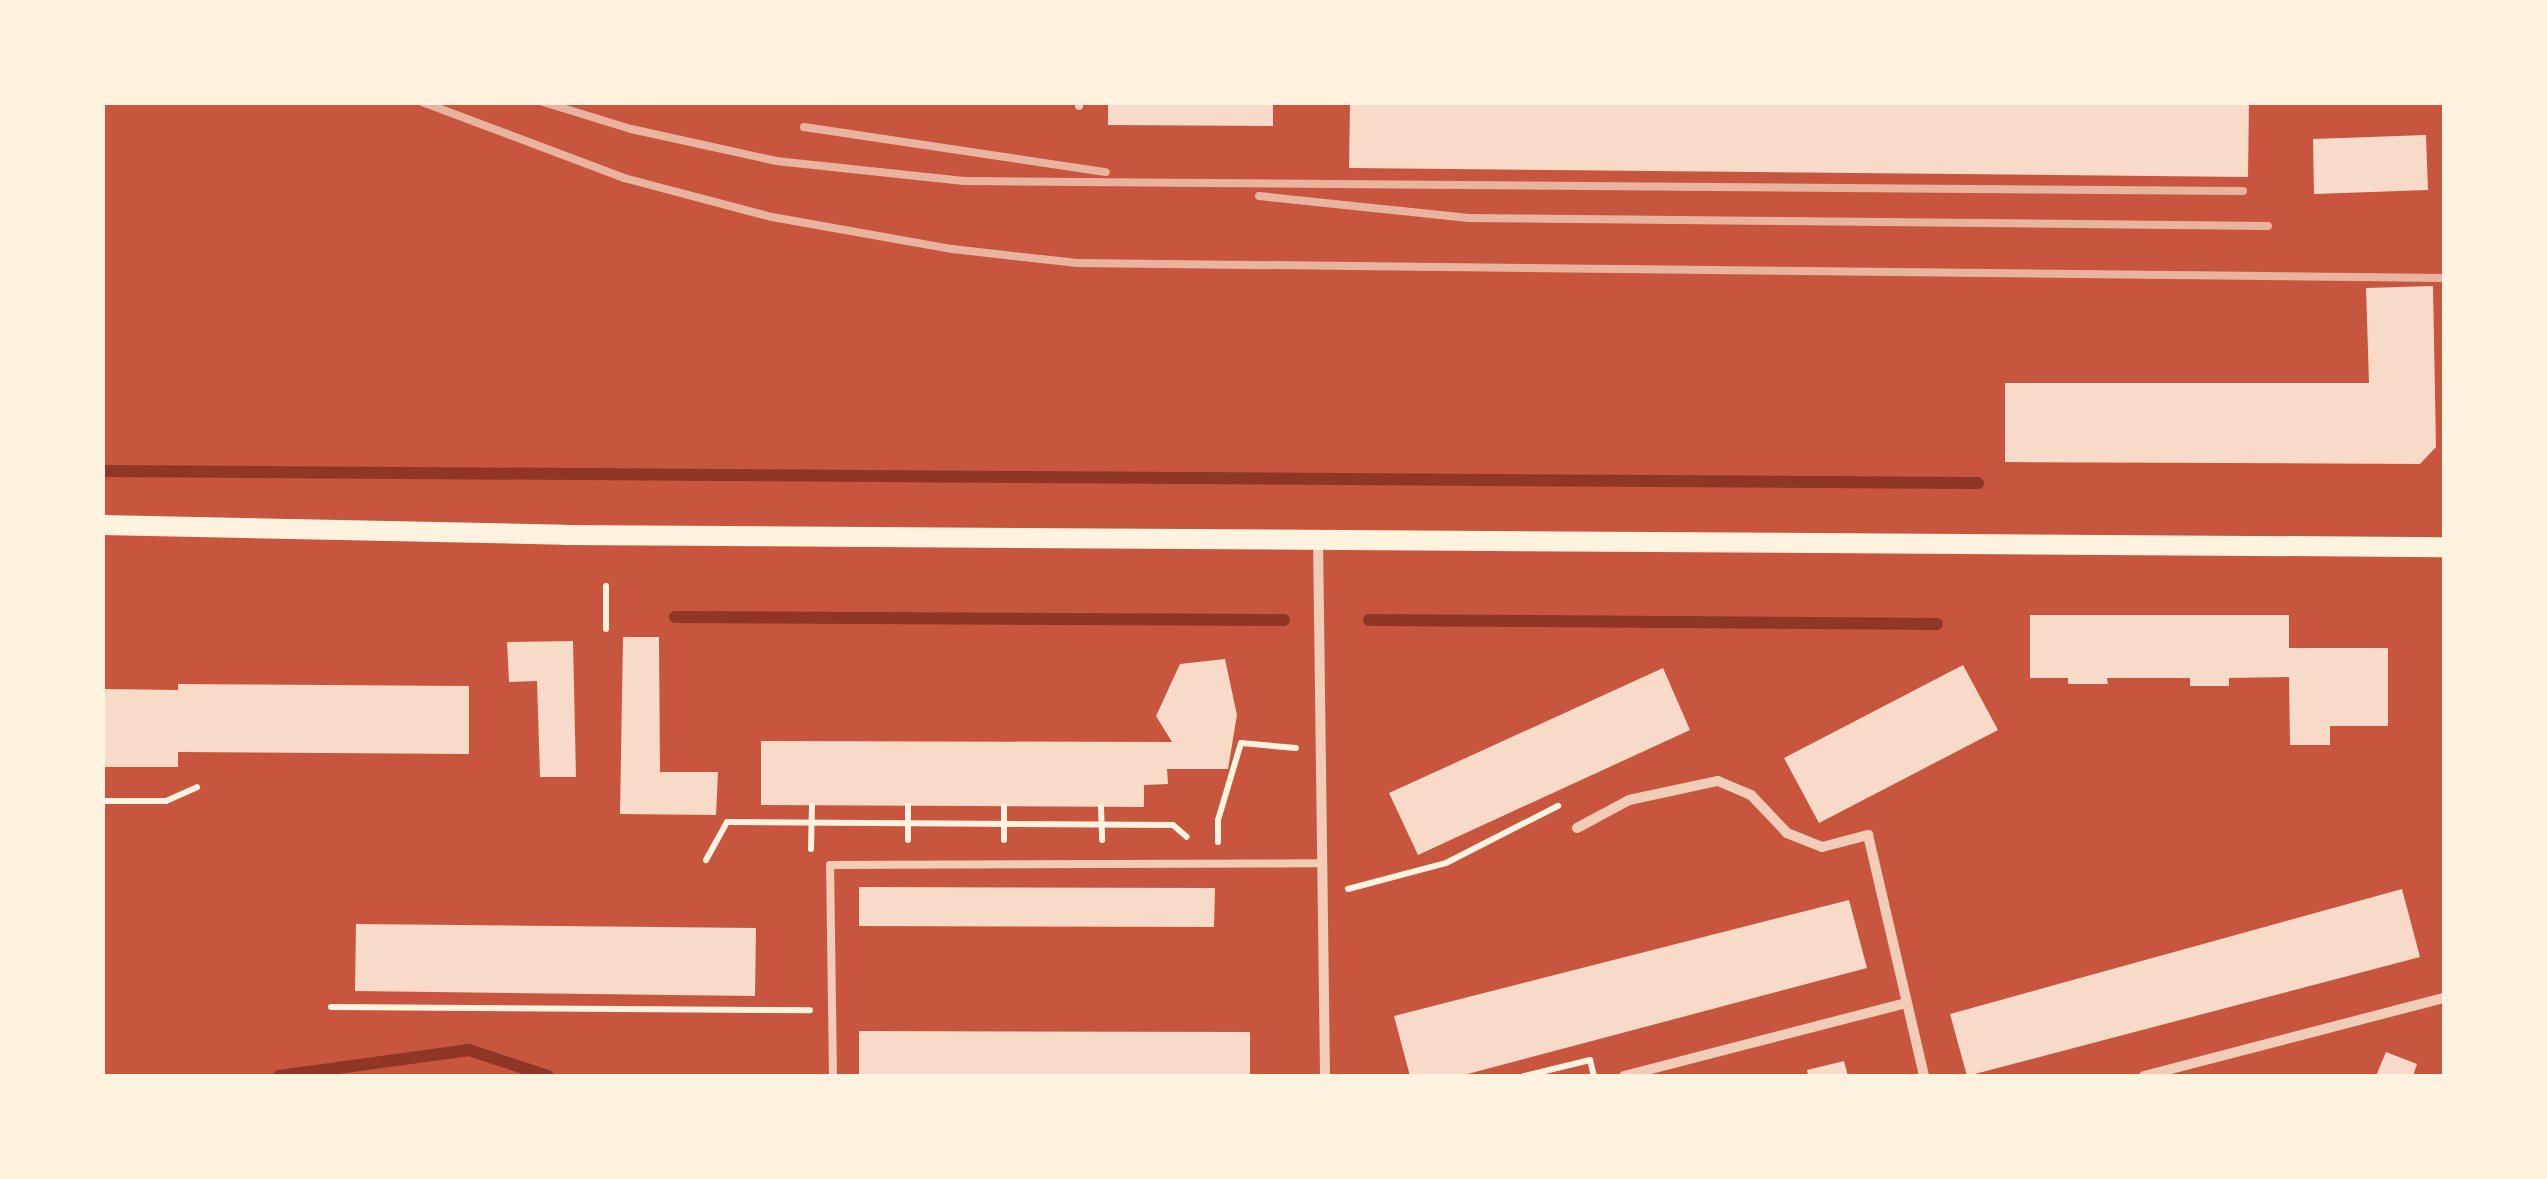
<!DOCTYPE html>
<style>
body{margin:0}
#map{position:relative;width:2547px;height:1179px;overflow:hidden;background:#c8553d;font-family:"Alegreya Sans",sans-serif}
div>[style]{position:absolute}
.stream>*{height:12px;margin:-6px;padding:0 6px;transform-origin:6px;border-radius:6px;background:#8f3625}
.building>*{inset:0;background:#f7dbc8}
.path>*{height:6px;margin:-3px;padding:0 3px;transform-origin:3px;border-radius:3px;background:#fff3e0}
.service>*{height:8px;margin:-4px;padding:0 4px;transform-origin:4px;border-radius:4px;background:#f1ccb7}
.minor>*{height:10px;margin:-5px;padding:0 5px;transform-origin:5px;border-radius:5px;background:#f1ccb7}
.secondary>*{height:20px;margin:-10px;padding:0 10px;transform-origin:10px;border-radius:10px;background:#fff3e0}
.rail>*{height:8px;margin:-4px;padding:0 4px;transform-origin:4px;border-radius:4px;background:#e9b49f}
span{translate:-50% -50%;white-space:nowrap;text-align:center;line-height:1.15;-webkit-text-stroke:8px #fff3e0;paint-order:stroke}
.frame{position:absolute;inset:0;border:105px solid #fff3e0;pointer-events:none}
</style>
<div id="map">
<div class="stream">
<div style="left:102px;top:471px;width:1876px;rotate:0.37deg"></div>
<div style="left:675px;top:617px;width:609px;rotate:0.28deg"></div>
<div style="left:1369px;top:620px;width:568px;rotate:0.4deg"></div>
<div style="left:279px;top:1076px;width:192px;rotate:-7.8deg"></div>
<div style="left:469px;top:1050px;width:83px;rotate:18.2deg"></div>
</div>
<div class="building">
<div style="clip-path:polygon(1108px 102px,1273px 102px,1273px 126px,1108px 125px)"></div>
<div style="clip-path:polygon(1350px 102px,2249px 102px,2248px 177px,1349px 168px)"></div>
<div style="clip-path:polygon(2426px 135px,2428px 190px,2314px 194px,2313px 139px)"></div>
<div style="clip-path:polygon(2433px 286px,2436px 447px,2420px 464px,2005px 462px,2005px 383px,2369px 383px,2366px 288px)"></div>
<div style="clip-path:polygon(2030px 615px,2289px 615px,2289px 648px,2388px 648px,2388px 726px,2330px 726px,2330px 745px,2290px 745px,2289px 677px,2229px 678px,2229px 686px,2190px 686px,2190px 678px,2107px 678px,2108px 684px,2068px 684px,2068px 678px,2030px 678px)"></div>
<div style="clip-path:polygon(623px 637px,659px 637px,660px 772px,718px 772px,716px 815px,620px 814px)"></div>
<div style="clip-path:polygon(573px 641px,576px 777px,540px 777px,537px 681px,509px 682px,507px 642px)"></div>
<div style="clip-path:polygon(1225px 659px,1237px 715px,1228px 769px,1167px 769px,1168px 784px,1144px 785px,1144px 807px,761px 805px,761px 741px,1172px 742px,1156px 716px,1180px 664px)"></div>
<div style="clip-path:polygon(1963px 665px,1998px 730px,1819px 823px,1784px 758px)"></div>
<div style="clip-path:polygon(1663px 668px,1690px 730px,1418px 855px,1389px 793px)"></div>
<div style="clip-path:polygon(178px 684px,469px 686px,469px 754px,178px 752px,178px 767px,102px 767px,102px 689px,178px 690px)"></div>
<div style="clip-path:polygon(859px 887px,1215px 888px,1214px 927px,859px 926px)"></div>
<div style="clip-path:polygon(2402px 889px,2420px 957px,1967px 1076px,1950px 1014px)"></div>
<div style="clip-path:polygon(1849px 900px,1867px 968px,1460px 1076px,1410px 1076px,1394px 1016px)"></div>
<div style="clip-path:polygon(356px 924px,756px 928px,755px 996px,355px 991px)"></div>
<div style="clip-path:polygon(859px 1031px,1250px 1032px,1250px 1076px,859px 1076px)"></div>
<div style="clip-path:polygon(2386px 1052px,2417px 1064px,2413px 1076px,2376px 1076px)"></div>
<div style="clip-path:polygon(1844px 1061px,1848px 1076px,1808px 1076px,1807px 1070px)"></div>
</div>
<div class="path">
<div style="left:606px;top:586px;width:43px;rotate:90deg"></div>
<div style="left:102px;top:801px;width:64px"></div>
<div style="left:166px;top:801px;width:34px;rotate:-24deg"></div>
<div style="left:1004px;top:806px;width:34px;rotate:90deg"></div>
<div style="left:1101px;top:807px;width:33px;rotate:88deg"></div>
<div style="left:908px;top:840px;width:34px;rotate:-90deg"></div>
<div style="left:1218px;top:842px;width:22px;rotate:-90deg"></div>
<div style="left:1218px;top:820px;width:80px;rotate:-73.4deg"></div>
<div style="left:1241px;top:743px;width:55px;rotate:5.2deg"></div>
<div style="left:811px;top:849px;width:43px;rotate:-88.7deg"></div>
<div style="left:706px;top:860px;width:43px;rotate:-61.1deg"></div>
<div style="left:727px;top:822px;width:446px;rotate:0.4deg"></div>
<div style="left:1173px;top:825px;width:18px;rotate:41deg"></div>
<div style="left:1348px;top:889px;width:101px;rotate:-14.9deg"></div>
<div style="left:1446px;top:863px;width:126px;rotate:-27deg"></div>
<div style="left:331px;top:1007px;width:479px;rotate:0.4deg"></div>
<div style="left:1524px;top:1076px;width:68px;rotate:-13.6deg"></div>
<div style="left:1590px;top:1060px;width:16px;rotate:76deg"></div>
</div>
<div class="service">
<div style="left:1079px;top:106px;width:4px;rotate:-90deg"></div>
<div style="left:833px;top:1076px;width:211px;rotate:-90.8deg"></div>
<div style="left:830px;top:865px;width:493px;rotate:-0.2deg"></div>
</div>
<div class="minor">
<div style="left:1318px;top:539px;width:537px;rotate:89.25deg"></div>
<div style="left:1577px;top:828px;width:59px;rotate:-28.3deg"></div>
<div style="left:1629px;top:800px;width:91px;rotate:-12.1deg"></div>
<div style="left:1718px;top:781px;width:36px;rotate:23deg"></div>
<div style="left:1751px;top:795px;width:52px;rotate:46.5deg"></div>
<div style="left:1787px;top:833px;width:38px;rotate:22deg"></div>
<div style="left:1822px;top:847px;width:48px;rotate:-14.6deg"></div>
<div style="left:1868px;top:835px;width:247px;rotate:76.9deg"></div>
<div style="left:1624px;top:1076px;width:291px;rotate:-14.5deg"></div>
<div style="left:2144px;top:1076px;width:310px;rotate:-14.6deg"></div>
</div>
<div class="secondary">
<div style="left:102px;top:525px;width:462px;rotate:1.2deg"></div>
<div style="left:564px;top:535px;width:1880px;rotate:0.37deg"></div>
</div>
<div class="rail">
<div style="left:422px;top:102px;width:216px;rotate:20.6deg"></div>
<div style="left:624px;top:178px;width:153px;rotate:14.8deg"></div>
<div style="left:772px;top:217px;width:183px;rotate:10.1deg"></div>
<div style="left:952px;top:249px;width:126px;rotate:6.4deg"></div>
<div style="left:1077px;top:263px;width:1367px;rotate:0.63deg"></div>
<div style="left:543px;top:102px;width:92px;rotate:17.1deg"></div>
<div style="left:631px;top:129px;width:148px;rotate:12.4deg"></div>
<div style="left:776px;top:161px;width:189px;rotate:6.1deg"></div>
<div style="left:964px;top:181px;width:1279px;rotate:0.45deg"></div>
<div style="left:804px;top:127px;width:305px;rotate:8.5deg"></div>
<div style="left:1259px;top:196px;width:211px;rotate:6deg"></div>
<div style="left:1469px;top:218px;width:799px;rotate:0.57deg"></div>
</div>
<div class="frame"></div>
</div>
